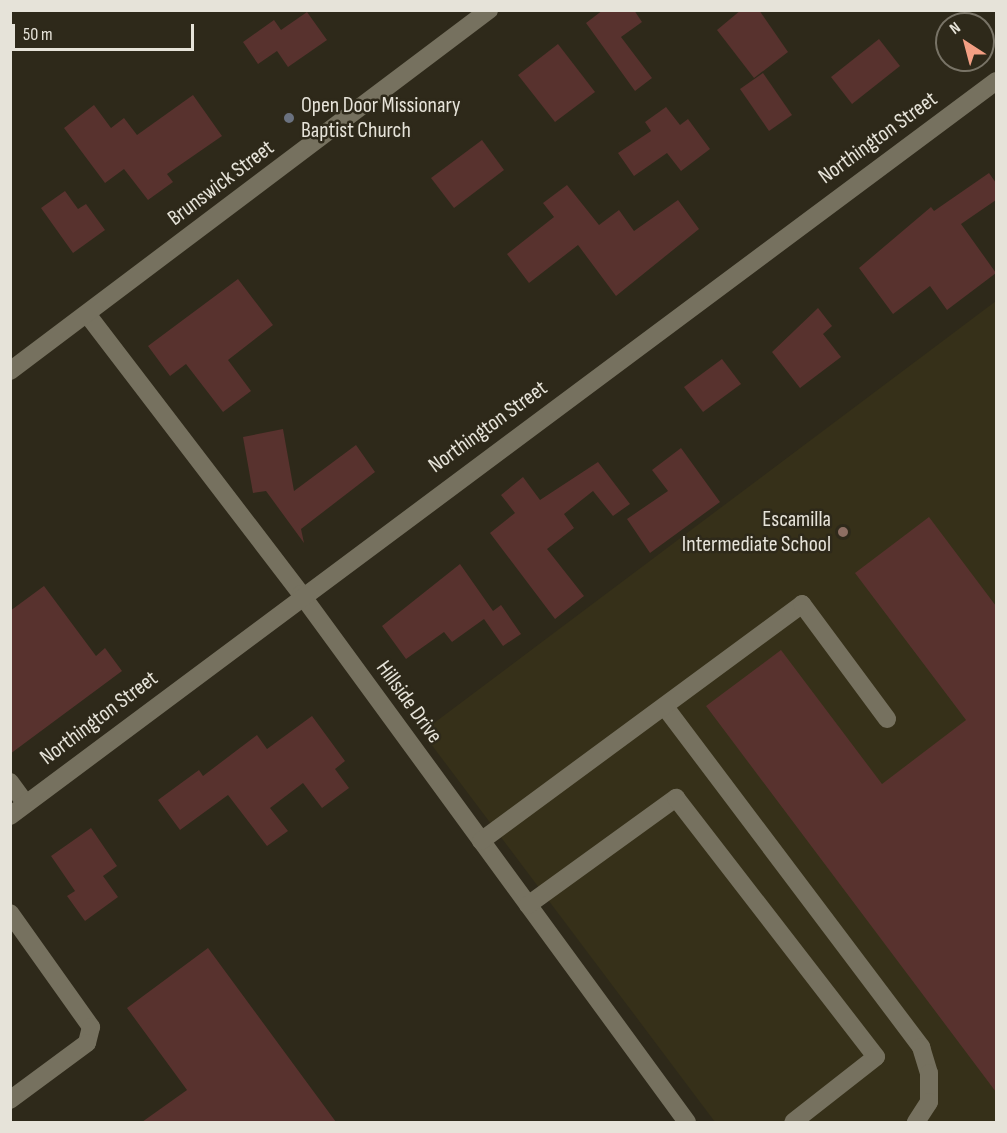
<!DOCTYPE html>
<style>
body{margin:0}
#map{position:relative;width:1007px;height:1133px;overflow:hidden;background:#2e291a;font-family:"Sofia Sans Condensed",sans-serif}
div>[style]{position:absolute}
.built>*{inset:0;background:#363019}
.building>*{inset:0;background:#58322e}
.minor>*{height:18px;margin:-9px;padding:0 9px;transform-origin:9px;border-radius:9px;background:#76715f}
.dots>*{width:16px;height:16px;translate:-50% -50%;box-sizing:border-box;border:3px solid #2e291a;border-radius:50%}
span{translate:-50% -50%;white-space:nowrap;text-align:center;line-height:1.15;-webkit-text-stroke:5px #2e291a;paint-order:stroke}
.poi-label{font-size:22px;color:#e6e3d9}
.left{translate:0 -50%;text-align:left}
.right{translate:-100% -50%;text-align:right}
.street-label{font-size:22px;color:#e6e3d9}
.frame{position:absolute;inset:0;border:12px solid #e6e3d9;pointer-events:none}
.north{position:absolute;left:935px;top:12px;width:60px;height:60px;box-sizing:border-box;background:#2e291a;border:2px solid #787366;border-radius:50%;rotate:324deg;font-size:16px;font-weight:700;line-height:24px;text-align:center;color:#e6e3d9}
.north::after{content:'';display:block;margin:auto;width:21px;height:27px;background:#f39f84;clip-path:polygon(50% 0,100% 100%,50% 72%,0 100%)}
.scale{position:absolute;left:12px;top:24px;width:182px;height:27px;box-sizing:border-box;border:3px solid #e6e3d9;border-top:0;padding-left:8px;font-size:18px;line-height:21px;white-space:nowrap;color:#e6e3d9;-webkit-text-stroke:4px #2e291a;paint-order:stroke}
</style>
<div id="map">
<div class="built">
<div style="clip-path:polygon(996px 301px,996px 1122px,715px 1122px,422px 732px)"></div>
</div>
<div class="building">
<div style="clip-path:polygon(603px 10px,634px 10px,642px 22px,621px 37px,652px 78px,635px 91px,586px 23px)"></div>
<div style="clip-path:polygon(741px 10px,759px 10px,788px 52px,754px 78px,717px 30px)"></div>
<div style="clip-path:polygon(307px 12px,327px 40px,288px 67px,277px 51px,258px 64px,243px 42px,274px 20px,281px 30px)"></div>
<div style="clip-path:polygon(879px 39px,900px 66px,852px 104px,831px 77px)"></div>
<div style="clip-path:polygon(558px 44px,595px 92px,555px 122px,518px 75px)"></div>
<div style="clip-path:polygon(763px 73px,792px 115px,769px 131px,740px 89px)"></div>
<div style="clip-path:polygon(193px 95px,222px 136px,167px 174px,173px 182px,148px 200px,124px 169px,105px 183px,64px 128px,94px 105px,111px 128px,124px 118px,137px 135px)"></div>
<div style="clip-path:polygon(666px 107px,680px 125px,688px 119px,710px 149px,681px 171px,667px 153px,634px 176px,618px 153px,651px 131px,645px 122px)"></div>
<div style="clip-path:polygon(482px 140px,504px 170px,454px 208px,431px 178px)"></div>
<div style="clip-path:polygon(989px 173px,996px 183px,996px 200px,961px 224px,996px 273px,947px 310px,930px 286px,893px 314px,859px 268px,931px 207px,934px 211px)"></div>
<div style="clip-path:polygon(567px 185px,599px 225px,619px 210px,634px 231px,678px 200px,699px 229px,616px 296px,578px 245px,529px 283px,507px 254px,554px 217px,543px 203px)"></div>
<div style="clip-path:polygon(65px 191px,78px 209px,86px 204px,105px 230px,73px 253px,41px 208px)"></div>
<div style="clip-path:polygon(238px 279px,273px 325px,228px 360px,251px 391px,223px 412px,186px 364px,170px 376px,148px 346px)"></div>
<div style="clip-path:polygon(818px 308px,832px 326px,823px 334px,841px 357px,800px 388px,772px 352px)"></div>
<div style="clip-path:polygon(722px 359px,741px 384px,703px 412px,684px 387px)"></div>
<div style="clip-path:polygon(283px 429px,294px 491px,356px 445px,375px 472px,301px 529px,304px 543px,266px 491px,253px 493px,243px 437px)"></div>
<div style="clip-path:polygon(681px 448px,720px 502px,650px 553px,627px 519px,668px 491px,652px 470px)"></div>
<div style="clip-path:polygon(598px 462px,630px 504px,613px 516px,593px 491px,564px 514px,574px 528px,547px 549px,584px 596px,555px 619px,490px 533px,515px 513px,501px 495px,523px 477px,540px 500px)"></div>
<div style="clip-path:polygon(929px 517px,996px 606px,996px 1092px,706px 706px,781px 650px,882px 784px,966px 720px,855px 573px)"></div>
<div style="clip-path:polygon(460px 564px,493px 611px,501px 605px,521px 634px,503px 646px,484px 619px,452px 642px,444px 632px,406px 659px,382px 626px)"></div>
<div style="clip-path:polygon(44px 586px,96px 656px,105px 648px,122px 671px,10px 754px,10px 611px)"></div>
<div style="clip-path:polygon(312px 716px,345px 761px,335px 769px,349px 788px,322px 808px,303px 783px,270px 808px,288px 831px,267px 846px,228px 795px,180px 830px,158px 800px,199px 770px,203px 776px,257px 735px,267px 749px)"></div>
<div style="clip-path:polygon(91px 828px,117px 866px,103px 876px,118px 897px,85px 921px,67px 896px,75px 891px,51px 856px)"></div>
<div style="clip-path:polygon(208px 948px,336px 1122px,142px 1122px,187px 1090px,127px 1008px)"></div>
</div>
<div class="minor">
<div style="left:87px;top:314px;width:352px;rotate:52.6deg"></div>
<div style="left:301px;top:594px;width:654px;rotate:53.83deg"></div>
<div style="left:10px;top:371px;width:600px;rotate:-37deg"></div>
<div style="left:665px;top:707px;width:426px;rotate:53deg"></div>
<div style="left:921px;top:1047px;width:27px;rotate:73deg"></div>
<div style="left:929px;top:1073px;width:29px;rotate:90deg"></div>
<div style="left:929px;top:1102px;width:24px;rotate:123deg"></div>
<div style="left:10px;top:782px;width:27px;rotate:54deg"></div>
<div style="left:10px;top:816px;width:1230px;rotate:-36.7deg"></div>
<div style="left:481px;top:841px;width:399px;rotate:-36.4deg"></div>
<div style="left:802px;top:604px;width:143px;rotate:53.5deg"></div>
<div style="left:528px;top:905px;width:183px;rotate:-35.9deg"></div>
<div style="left:676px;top:798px;width:327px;rotate:52.3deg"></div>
<div style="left:876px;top:1057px;width:105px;rotate:141.9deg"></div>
<div style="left:10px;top:913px;width:140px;rotate:54.6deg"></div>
<div style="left:91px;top:1027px;width:16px;rotate:104deg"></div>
<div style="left:87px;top:1043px;width:96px;rotate:143.5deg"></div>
</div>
<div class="dots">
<div style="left:289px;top:118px;background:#6b7280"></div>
<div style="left:843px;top:532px;background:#8d6e63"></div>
</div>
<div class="poi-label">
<span class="left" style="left:301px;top:118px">Open Door Missionary<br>Baptist Church</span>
<span class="right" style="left:831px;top:532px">Escamilla<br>Intermediate School</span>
</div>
<div class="street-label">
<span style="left:878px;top:138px;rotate:-36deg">Northington Street</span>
<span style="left:221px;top:183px;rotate:-37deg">Brunswick Street</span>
<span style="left:488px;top:427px;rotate:-36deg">Northington Street</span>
<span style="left:409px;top:702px;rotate:54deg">Hillside Drive</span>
<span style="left:99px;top:718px;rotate:-37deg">Northington Street</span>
</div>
<div class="frame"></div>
<div class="north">N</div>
<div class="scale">50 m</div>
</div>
